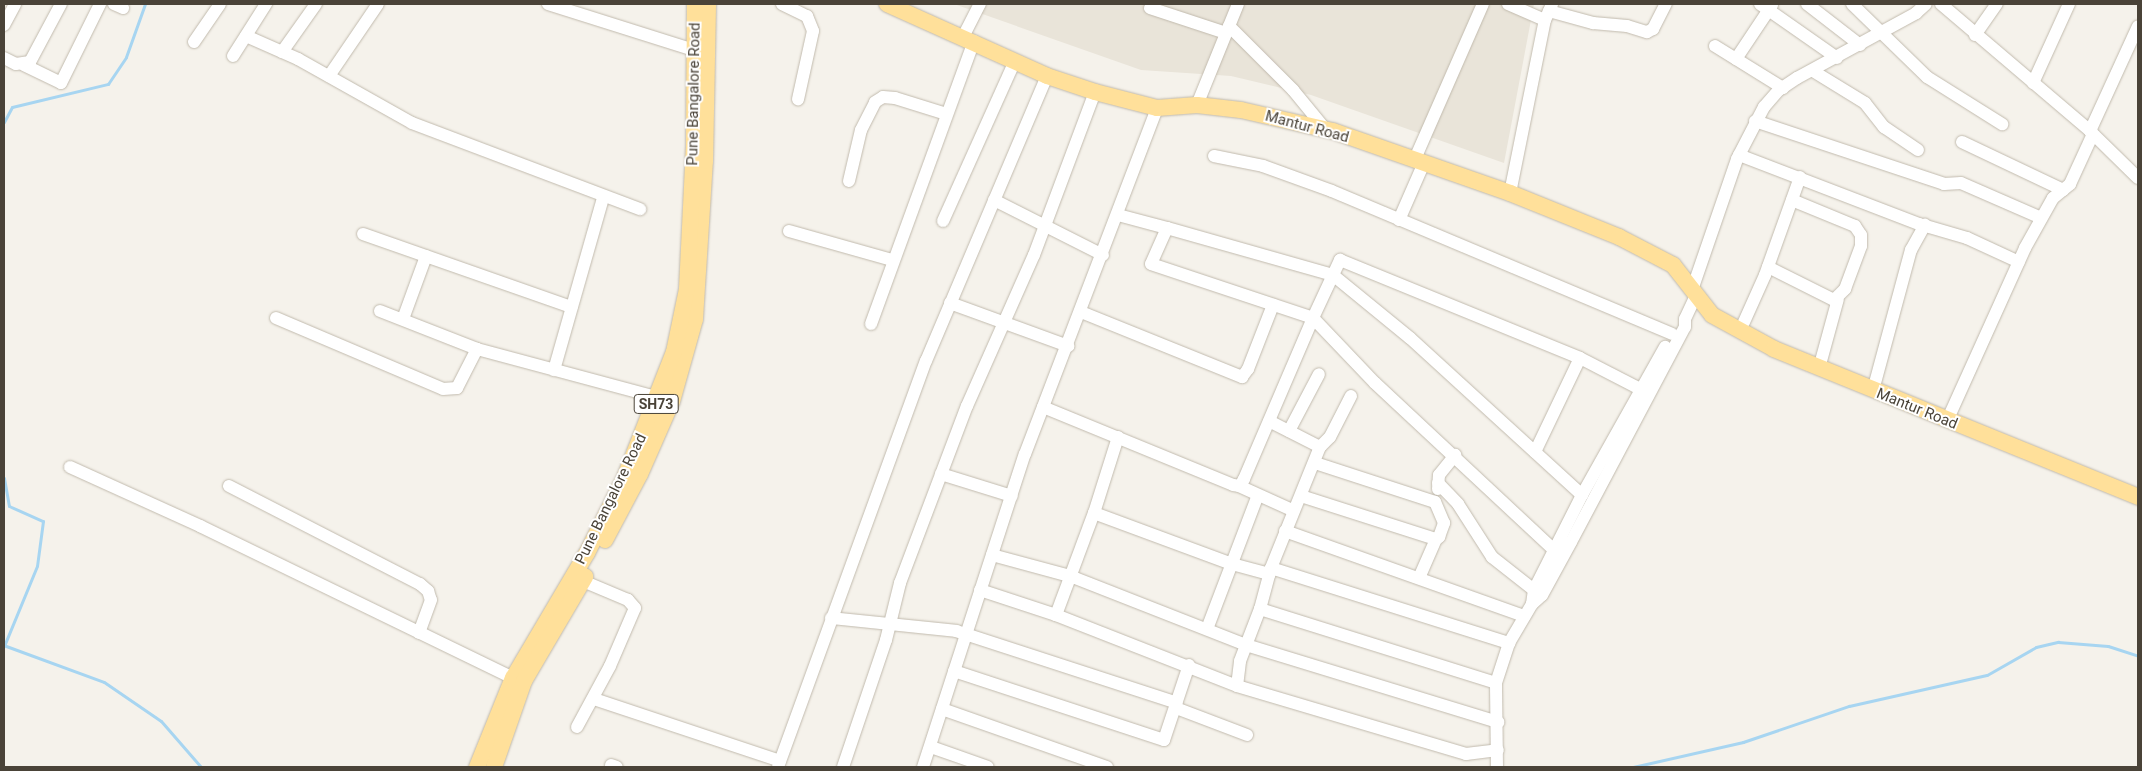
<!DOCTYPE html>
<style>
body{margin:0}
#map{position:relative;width:2142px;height:771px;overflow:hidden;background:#f5f2eb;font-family:Roboto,sans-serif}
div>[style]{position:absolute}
.residential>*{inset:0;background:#e9e4d9}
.stream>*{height:3px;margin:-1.5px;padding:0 1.5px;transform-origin:1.5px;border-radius:1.5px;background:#a7d5f1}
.roads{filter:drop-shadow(0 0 1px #c1baad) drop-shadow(0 0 1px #c1baad)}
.minor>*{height:12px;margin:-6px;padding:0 6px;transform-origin:6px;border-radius:6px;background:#fff}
.major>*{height:16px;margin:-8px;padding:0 8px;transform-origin:8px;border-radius:8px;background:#ffe09a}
span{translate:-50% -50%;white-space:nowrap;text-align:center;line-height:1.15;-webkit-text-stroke:4px #fff;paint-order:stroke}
.shield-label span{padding:1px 4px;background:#fff;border:1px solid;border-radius:4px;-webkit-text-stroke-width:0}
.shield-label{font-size:14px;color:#4a4338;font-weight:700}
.street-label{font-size:15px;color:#4a4338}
.frame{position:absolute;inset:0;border:5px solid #4a4338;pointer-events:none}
</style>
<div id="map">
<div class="residential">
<div style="clip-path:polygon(954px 4px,1534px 4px,1504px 163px,1311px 95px,1231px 76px,1141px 70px)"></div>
</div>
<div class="stream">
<div style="left:4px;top:122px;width:17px;rotate:-62deg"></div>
<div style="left:12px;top:107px;width:99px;rotate:-13.5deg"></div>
<div style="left:108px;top:84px;width:32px;rotate:-56deg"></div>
<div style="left:126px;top:57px;width:56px;rotate:-70.3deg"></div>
<div style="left:4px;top:478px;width:28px;rotate:80deg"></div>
<div style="left:9px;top:506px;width:37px;rotate:24deg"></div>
<div style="left:43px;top:521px;width:45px;rotate:97.6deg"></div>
<div style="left:37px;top:566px;width:87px;rotate:112.4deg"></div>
<div style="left:6px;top:646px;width:104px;rotate:20.2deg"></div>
<div style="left:104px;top:682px;width:69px;rotate:34.4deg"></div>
<div style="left:161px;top:721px;width:61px;rotate:49deg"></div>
<div style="left:1633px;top:767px;width:113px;rotate:-12.8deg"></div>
<div style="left:1743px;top:742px;width:112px;rotate:-18.8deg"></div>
<div style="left:1849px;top:706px;width:141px;rotate:-12.7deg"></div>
<div style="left:1987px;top:675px;width:56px;rotate:-29.7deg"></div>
<div style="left:2036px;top:647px;width:23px;rotate:-13deg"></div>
<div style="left:2058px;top:642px;width:50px;rotate:4.6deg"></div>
<div style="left:2108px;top:646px;width:32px;rotate:18deg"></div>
</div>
<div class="roads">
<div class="minor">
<div style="left:114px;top:4px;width:10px;rotate:24deg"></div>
<div style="left:548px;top:4px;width:153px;rotate:17.5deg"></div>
<div style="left:694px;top:50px;width:9px;rotate:6deg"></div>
<div style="left:782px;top:4px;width:28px;rotate:26deg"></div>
<div style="left:807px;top:16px;width:16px;rotate:68deg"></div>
<div style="left:813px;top:31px;width:70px;rotate:102.4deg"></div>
<div style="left:1508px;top:4px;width:40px;rotate:23.4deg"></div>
<div style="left:1760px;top:4px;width:94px;rotate:35deg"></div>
<div style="left:1807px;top:4px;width:67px;rotate:37.7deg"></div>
<div style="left:1852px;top:4px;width:105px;rotate:44.2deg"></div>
<div style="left:1927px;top:77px;width:89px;rotate:32.1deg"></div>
<div style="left:1941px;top:4px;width:196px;rotate:40.4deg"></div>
<div style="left:2090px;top:131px;width:67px;rotate:44.4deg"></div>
<div style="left:1150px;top:8px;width:80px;rotate:18.2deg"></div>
<div style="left:1549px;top:11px;width:46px;rotate:15.3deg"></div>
<div style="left:1593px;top:23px;width:34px;rotate:5deg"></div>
<div style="left:1627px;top:26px;width:21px;rotate:17deg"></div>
<div style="left:1647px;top:32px;width:7px;rotate:-27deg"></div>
<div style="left:1653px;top:29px;width:28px;rotate:-63deg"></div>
<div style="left:4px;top:25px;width:24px;rotate:-62deg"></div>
<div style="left:1229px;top:26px;width:91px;rotate:45deg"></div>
<div style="left:1293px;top:90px;width:50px;rotate:50.6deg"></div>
<div style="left:1975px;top:35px;width:38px;rotate:-55deg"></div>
<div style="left:246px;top:36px;width:57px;rotate:23.9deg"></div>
<div style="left:298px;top:59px;width:131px;rotate:29.3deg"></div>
<div style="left:412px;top:123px;width:244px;rotate:20.7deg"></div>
<div style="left:963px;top:37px;width:37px;rotate:-63deg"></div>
<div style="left:194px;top:42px;width:46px;rotate:-55.6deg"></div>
<div style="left:1715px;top:46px;width:80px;rotate:31.7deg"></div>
<div style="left:282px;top:52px;width:59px;rotate:-54.7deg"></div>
<div style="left:233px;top:56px;width:62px;rotate:-57.6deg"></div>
<div style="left:4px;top:58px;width:13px;rotate:27deg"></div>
<div style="left:16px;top:64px;width:14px;rotate:-8deg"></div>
<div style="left:30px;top:62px;width:66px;rotate:-61.9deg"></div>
<div style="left:1736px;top:59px;width:65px;rotate:-56.3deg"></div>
<div style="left:24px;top:65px;width:41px;rotate:25.9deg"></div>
<div style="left:61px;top:83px;width:88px;rotate:-63.7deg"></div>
<div style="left:1813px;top:71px;width:61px;rotate:31.6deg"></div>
<div style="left:1865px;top:103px;width:31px;rotate:52deg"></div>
<div style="left:1884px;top:127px;width:41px;rotate:34.1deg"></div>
<div style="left:329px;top:76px;width:87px;rotate:-55.8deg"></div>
<div style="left:2033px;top:83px;width:87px;rotate:-65.5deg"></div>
<div style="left:1197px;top:105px;width:109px;rotate:-67.9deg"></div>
<div style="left:1755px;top:121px;width:199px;rotate:18.4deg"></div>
<div style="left:1944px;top:184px;width:17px;rotate:-3deg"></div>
<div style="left:1961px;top:183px;width:87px;rotate:23.6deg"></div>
<div style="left:2090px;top:131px;width:115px;rotate:-65.4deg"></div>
<div style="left:1962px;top:142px;width:112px;rotate:25.4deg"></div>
<div style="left:1739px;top:155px;width:193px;rotate:21deg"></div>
<div style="left:1919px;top:224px;width:50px;rotate:16.3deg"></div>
<div style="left:1967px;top:238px;width:57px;rotate:24.8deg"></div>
<div style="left:1214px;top:156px;width:50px;rotate:11.5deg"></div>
<div style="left:1263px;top:166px;width:73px;rotate:19.9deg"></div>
<div style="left:1332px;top:191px;width:369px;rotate:22.8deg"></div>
<div style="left:1414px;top:161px;width:171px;rotate:-66.3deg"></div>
<div style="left:849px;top:181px;width:52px;rotate:-76.8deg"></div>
<div style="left:861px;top:130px;width:31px;rotate:-63deg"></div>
<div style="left:875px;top:102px;width:9px;rotate:-32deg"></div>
<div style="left:883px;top:97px;width:12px;rotate:5deg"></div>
<div style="left:895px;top:98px;width:53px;rotate:17.4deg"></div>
<div style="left:1510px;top:193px;width:177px;rotate:-78.6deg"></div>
<div style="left:1545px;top:20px;width:17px;rotate:-66deg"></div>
<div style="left:994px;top:200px;width:122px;rotate:26.8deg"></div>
<div style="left:1118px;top:215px;width:51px;rotate:14.9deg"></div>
<div style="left:1399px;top:220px;width:60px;rotate:-66.4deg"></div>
<div style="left:943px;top:221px;width:175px;rotate:-65.8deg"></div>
<div style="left:789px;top:231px;width:107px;rotate:15.7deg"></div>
<div style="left:363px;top:234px;width:221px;rotate:19.3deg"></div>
<div style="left:1768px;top:267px;width:74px;rotate:26.6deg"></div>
<div style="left:1834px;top:300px;width:16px;rotate:-45deg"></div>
<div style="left:1845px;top:289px;width:46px;rotate:-69.6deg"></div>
<div style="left:1861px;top:246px;width:11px;rotate:-90deg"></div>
<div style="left:1861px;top:235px;width:11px;rotate:-124deg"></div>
<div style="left:1855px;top:226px;width:68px;rotate:-157.6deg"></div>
<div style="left:1692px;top:290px;width:139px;rotate:-71deg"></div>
<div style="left:1737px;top:159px;width:59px;rotate:-62.6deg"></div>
<div style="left:1764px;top:107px;width:23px;rotate:-49deg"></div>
<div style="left:1779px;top:90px;width:22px;rotate:-34deg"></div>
<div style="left:1797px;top:78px;width:136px;rotate:-28.6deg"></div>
<div style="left:1916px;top:13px;width:13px;rotate:-42deg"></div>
<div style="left:950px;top:303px;width:126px;rotate:20deg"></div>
<div style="left:380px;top:311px;width:104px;rotate:21.4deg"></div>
<div style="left:477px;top:349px;width:194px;rotate:15deg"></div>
<div style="left:1081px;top:312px;width:174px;rotate:22deg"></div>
<div style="left:1242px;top:377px;width:10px;rotate:-53deg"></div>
<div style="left:1248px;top:369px;width:69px;rotate:-68.7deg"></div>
<div style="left:276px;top:318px;width:181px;rotate:23deg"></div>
<div style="left:443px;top:389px;width:14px;rotate:-4deg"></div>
<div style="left:457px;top:388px;width:44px;rotate:-62.9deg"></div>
<div style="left:403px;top:319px;width:67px;rotate:-69.9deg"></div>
<div style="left:1744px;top:322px;width:51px;rotate:-65.9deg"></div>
<div style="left:1765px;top:275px;width:104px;rotate:-70.3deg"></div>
<div style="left:871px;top:324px;width:301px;rotate:-70deg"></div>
<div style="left:1821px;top:361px;width:64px;rotate:-74.7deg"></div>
<div style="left:554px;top:370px;width:179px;rotate:-74.1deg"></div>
<div style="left:1875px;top:383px;width:138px;rotate:-74.9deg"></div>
<div style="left:1911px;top:250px;width:29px;rotate:-61deg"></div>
<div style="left:1043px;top:407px;width:205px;rotate:22.3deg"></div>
<div style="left:1233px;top:485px;width:7px;rotate:8deg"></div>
<div style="left:1240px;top:486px;width:8px;rotate:-60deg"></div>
<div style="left:1244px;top:479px;width:175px;rotate:-66.8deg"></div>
<div style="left:1313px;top:318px;width:47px;rotate:-65.1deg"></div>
<div style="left:1333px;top:275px;width:173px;rotate:-164.2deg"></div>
<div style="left:1167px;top:228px;width:39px;rotate:114deg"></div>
<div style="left:1151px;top:264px;width:171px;rotate:18.4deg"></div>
<div style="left:1313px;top:318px;width:90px;rotate:46.4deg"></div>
<div style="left:1375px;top:383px;width:245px;rotate:43deg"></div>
<div style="left:1951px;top:412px;width:180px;rotate:-65.7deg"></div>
<div style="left:2025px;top:248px;width:57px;rotate:-60.8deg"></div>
<div style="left:2053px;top:198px;width:22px;rotate:-39deg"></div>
<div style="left:2070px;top:184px;width:55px;rotate:-65.3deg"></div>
<div style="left:1289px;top:431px;width:64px;rotate:-62.2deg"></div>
<div style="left:1118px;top:437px;width:80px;rotate:107.5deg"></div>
<div style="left:1094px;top:513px;width:147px;rotate:20.3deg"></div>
<div style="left:1232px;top:564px;width:39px;rotate:15deg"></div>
<div style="left:1320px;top:447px;width:14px;rotate:-45deg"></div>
<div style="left:1330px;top:437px;width:46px;rotate:-62.9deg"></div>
<div style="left:1535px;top:452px;width:104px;rotate:-64.4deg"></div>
<div style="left:70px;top:467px;width:143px;rotate:24.4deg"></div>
<div style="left:200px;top:526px;width:348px;rotate:25.9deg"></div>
<div style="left:941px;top:474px;width:74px;rotate:17.2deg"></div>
<div style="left:1438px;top:483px;width:29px;rotate:46deg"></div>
<div style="left:1458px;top:504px;width:63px;rotate:57.3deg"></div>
<div style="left:1492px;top:557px;width:53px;rotate:38.2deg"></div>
<div style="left:229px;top:486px;width:215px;rotate:27.2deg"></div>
<div style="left:420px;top:584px;width:11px;rotate:41deg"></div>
<div style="left:428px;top:591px;width:9px;rotate:72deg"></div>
<div style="left:431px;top:600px;width:35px;rotate:110deg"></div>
<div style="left:1239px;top:486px;width:60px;rotate:24.4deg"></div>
<div style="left:1438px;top:489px;width:14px;rotate:-86deg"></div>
<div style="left:1439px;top:475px;width:26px;rotate:-51deg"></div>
<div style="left:1582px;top:495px;width:233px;rotate:-137.6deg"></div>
<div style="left:1410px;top:338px;width:99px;rotate:-140.7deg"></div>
<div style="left:1333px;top:275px;width:17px;rotate:-65deg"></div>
<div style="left:1340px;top:260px;width:259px;rotate:22.2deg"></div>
<div style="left:1580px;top:358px;width:68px;rotate:27.3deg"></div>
<div style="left:1301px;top:496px;width:142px;rotate:17.7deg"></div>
<div style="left:1436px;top:539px;width:4px;rotate:-34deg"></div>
<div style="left:1439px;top:537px;width:15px;rotate:-70deg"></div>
<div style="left:1444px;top:523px;width:23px;rotate:-113deg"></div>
<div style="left:1435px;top:502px;width:126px;rotate:-162deg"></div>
<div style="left:1285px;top:531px;width:254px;rotate:19.6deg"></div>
<div style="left:992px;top:555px;width:81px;rotate:15.1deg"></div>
<div style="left:1070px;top:576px;width:189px;rotate:21.4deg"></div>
<div style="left:1246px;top:645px;width:264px;rotate:17deg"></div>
<div style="left:1271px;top:568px;width:250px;rotate:17.5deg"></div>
<div style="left:1419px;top:578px;width:43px;rotate:-66.4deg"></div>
<div style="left:980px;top:590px;width:80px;rotate:18.2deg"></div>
<div style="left:1056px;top:615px;width:194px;rotate:21.4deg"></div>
<div style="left:1237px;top:686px;width:239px;rotate:16.5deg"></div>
<div style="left:1466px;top:754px;width:32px;rotate:-7deg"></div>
<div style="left:1532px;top:604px;width:14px;rotate:-82deg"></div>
<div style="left:1534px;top:590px;width:106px;rotate:-63.2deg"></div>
<div style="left:1582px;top:495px;width:170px;rotate:-60.7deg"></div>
<div style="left:1260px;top:609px;width:247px;rotate:17.4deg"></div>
<div style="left:1056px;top:615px;width:109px;rotate:-69.6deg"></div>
<div style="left:831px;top:618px;width:126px;rotate:5.9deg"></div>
<div style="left:956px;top:631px;width:232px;rotate:18deg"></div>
<div style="left:1207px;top:629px;width:143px;rotate:-69.2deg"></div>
<div style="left:954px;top:671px;width:221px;rotate:18.2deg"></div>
<div style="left:1164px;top:740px;width:79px;rotate:-71.6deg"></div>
<div style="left:1237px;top:686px;width:25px;rotate:-83deg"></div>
<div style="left:1240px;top:661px;width:56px;rotate:-69deg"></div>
<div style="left:1260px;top:609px;width:42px;rotate:-75deg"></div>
<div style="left:1271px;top:568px;width:131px;rotate:-68deg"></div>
<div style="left:1320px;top:447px;width:57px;rotate:-153deg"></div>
<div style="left:594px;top:699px;width:196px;rotate:18.4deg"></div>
<div style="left:1176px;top:708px;width:76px;rotate:20.8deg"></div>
<div style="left:942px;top:709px;width:175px;rotate:19.4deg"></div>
<div style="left:577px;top:727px;width:69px;rotate:-61.6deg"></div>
<div style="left:610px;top:666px;width:63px;rotate:-66.7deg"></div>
<div style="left:635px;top:608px;width:11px;rotate:-131deg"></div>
<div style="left:628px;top:600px;width:49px;rotate:-157.1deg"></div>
<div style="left:931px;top:747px;width:60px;rotate:19.3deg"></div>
<div style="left:611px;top:765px;width:6px;rotate:18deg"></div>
<div style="left:778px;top:767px;width:432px;rotate:-70deg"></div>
<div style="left:926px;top:361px;width:310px;rotate:-67deg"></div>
<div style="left:843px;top:767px;width:134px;rotate:-71.3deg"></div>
<div style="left:886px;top:640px;width:59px;rotate:-76.2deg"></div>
<div style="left:900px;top:583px;width:189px;rotate:-69.3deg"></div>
<div style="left:967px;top:406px;width:165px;rotate:-66.1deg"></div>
<div style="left:1034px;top:255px;width:174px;rotate:-69.5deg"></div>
<div style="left:923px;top:767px;width:329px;rotate:-72deg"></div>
<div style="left:1025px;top:454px;width:370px;rotate:-69.1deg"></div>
<div style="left:1497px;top:767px;width:84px;rotate:-90.7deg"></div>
<div style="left:1496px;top:683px;width:42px;rotate:-72deg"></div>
<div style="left:1509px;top:643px;width:45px;rotate:-59.5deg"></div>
<div style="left:1532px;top:604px;width:13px;rotate:-42deg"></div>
<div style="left:1542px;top:595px;width:60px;rotate:-61.3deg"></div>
<div style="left:1571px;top:542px;width:243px;rotate:-62.1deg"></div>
<div style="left:1685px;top:327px;width:8px;rotate:-90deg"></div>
<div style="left:1685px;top:319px;width:26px;rotate:-65deg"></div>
</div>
<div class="major">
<div style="left:887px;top:4px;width:175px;rotate:24.2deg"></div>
<div style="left:1047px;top:76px;width:51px;rotate:18.4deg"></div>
<div style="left:1095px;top:92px;width:64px;rotate:14.5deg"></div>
<div style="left:1157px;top:108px;width:40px;rotate:-4.3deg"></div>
<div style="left:1197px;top:105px;width:44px;rotate:6.5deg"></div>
<div style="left:1241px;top:110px;width:94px;rotate:12.9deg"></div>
<div style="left:1333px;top:131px;width:188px;rotate:19.3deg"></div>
<div style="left:1510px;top:193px;width:118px;rotate:22deg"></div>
<div style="left:1619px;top:237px;width:61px;rotate:27.4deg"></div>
<div style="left:1673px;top:265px;width:63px;rotate:52deg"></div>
<div style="left:1712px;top:315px;width:71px;rotate:28.7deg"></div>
<div style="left:1774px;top:349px;width:393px;rotate:22.1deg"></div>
<div style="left:605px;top:540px;width:75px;rotate:-62.1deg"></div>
<div style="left:640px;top:474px;width:80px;rotate:-66.3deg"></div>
<div style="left:672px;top:401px;width:85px;rotate:-74.3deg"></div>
<div style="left:695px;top:319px;width:158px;rotate:-86.4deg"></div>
<div style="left:705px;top:161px;width:157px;rotate:-88.9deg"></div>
<div style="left:477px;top:767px;width:96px;rotate:-68deg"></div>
<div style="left:513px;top:678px;width:145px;rotate:-59.4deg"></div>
<div style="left:587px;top:553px;width:85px;rotate:-63.4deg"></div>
<div style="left:625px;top:477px;width:134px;rotate:-68.6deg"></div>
<div style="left:674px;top:352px;width:64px;rotate:-78.3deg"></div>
<div style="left:687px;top:289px;width:145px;rotate:-87.2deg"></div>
<div style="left:694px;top:144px;width:140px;rotate:-89.6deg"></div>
<div style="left:494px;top:767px;width:91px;rotate:-70.8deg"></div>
<div style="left:524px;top:681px;width:121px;rotate:-59.6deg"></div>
</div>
</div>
<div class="shield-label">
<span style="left:656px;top:404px">SH73</span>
</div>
<div class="street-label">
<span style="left:694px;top:94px;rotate:-89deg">Pune Bangalore Road</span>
<span style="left:1307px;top:127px;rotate:15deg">Mantur Road</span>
<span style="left:1917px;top:409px;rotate:22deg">Mantur Road</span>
<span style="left:611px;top:499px;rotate:-64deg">Pune Bangalore Road</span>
</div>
<div class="frame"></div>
</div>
